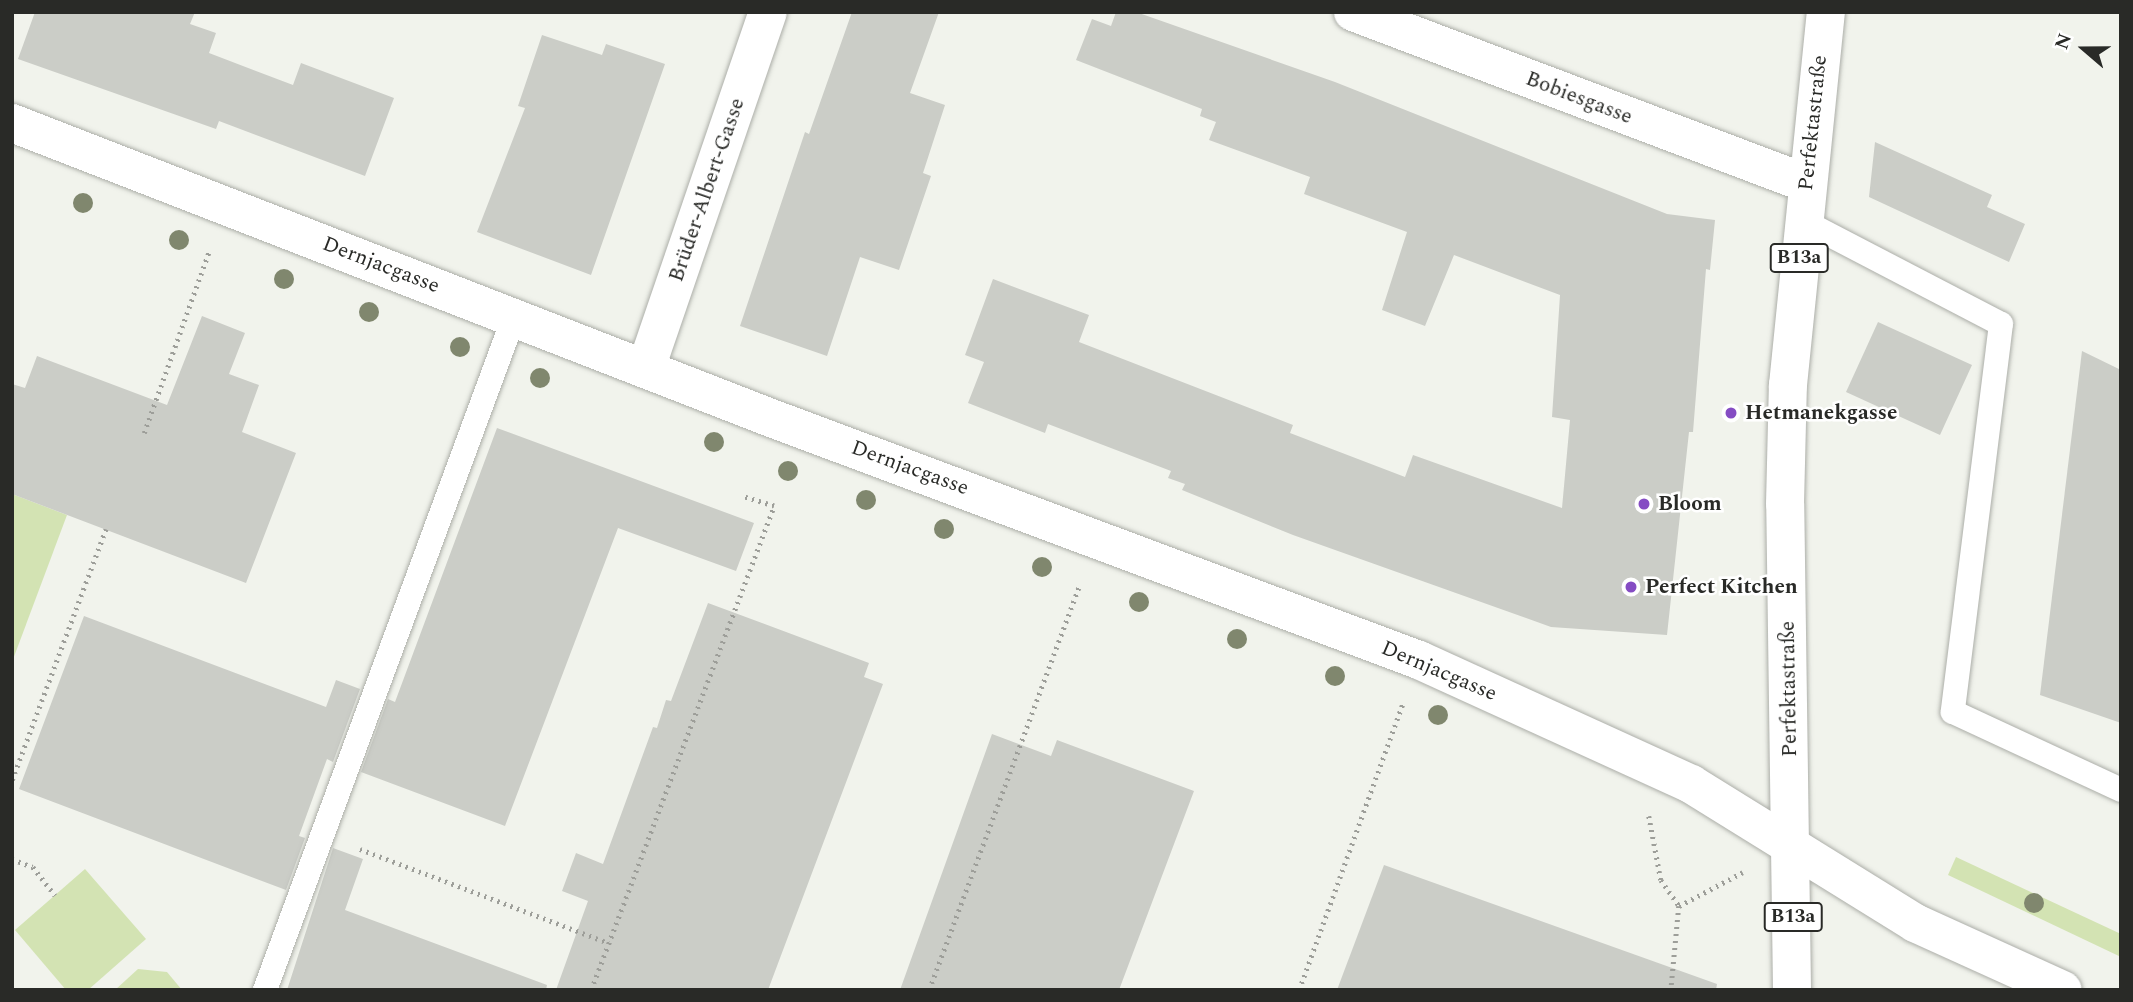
<!DOCTYPE html>
<meta charset="utf-8">
<style>
body{margin:0}
#map{position:relative;width:2133px;height:1002px;overflow:hidden;background:#f1f3ec;font-family:Spectral,serif}
div>[style]{position:absolute}
.green>*{inset:0;background:#d3e3b3}
.building>*{inset:0;background:#cbcdc7}
.path>*{height:4.5px;margin-top:-2.25px;transform-origin:0;background:repeating-linear-gradient(90deg,#9d9e99 0 2px,transparent 0 7px)}
.roads{filter:drop-shadow(0 0 2px #acaea8) drop-shadow(0 0 2px #acaea8)}
.lane>*{height:24px;margin:-12px;padding:0 12px;transform-origin:12px;border-radius:12px;background:#fff}
.street>*{height:38px;margin:-19px;padding:0 19px;transform-origin:19px;border-radius:19px;background:#fff}
.primary>*{height:38px;margin:-19px;padding:0 19px;transform-origin:19px;border-radius:19px;background:#fff}
.trees>*{width:20px;height:20px;margin:-10px;border-radius:50%;background:#80876e}
.dots>*{width:19px;height:19px;translate:-50% -50%;box-sizing:border-box;border:4px solid #fff;border-radius:50%}
span{translate:-50% -50%;white-space:nowrap;text-align:center;line-height:1.15;-webkit-text-stroke:5px #fff;paint-order:stroke}
.shield-label span{padding:2px 5px;background:#fff;border:2px solid;border-radius:5px;-webkit-text-stroke-width:0}
.shield-label{font-size:19px;color:#292a27;font-weight:700}
.street-label{font-size:21px;color:#292a27}
.poi-label{font-size:21px;color:#292a27;font-weight:700}
.left{translate:0 -50%;text-align:left}
.frame{position:absolute;inset:0;border:14px solid #292a27;pointer-events:none}
.north{position:absolute;left:2049px;top:14px;width:70px;height:70px;-webkit-text-stroke:5px #fff;paint-order:stroke;rotate:290deg;font-size:19px;font-weight:700;line-height:28px;text-align:center;color:#292a27}
.north::after{content:'';display:block;margin:auto;width:24px;height:32px;background:#292a27;clip-path:polygon(50% 0,100% 100%,50% 72%,0 100%)}
</style>
<div id="map">
<div class="green">
<div style="clip-path:polygon(12px 494px,67px 515px,12px 662px)"></div>
<div style="clip-path:polygon(1956px 857px,2121px 934px,2121px 957px,1948px 875px)"></div>
<div style="clip-path:polygon(85px 869px,146px 939px,88px 990px,66px 990px,15px 930px)"></div>
<div style="clip-path:polygon(138px 969px,167px 972px,182px 990px,115px 990px)"></div>
</div>
<div class="building">
<div style="clip-path:polygon(35px 12px,195px 12px,190px 24px,216px 33px,209px 53px,293px 85px,301px 63px,394px 98px,365px 176px,219px 121px,216px 129px,18px 59px)"></div>
<div style="clip-path:polygon(852px 12px,939px 12px,910px 93px,945px 105px,923px 173px,931px 176px,899px 270px,860px 257px,827px 356px,740px 326px,805px 132px,809px 134px)"></div>
<div style="clip-path:polygon(1116px 12px,1136px 12px,1335px 82px,1667px 214px,1715px 220px,1710px 270px,1706px 269px,1693px 432px,1689px 432px,1667px 635px,1551px 627px,1293px 535px,1182px 490px,1185px 484px,1168px 478px,1171px 471px,1124px 453px,1048px 424px,1045px 433px,968px 403px,984px 362px,965px 355px,993px 279px,1089px 315px,1079px 342px,1293px 425px,1290px 433px,1405px 477px,1413px 455px,1562px 508px,1570px 420px,1552px 417px,1560px 295px,1454px 255px,1425px 326px,1382px 310px,1407px 232px,1304px 194px,1310px 177px,1209px 140px,1216px 122px,1200px 116px,1202px 109px,1076px 60px,1092px 19px,1111px 26px)"></div>
<div style="clip-path:polygon(542px 35px,602px 55px,606px 44px,665px 64px,591px 275px,477px 232px,525px 108px,518px 106px)"></div>
<div style="clip-path:polygon(1875px 142px,1992px 195px,1987px 207px,2025px 224px,2009px 262px,1869px 197px)"></div>
<div style="clip-path:polygon(202px 316px,245px 333px,229px 374px,259px 385px,242px 432px,296px 453px,246px 583px,12px 494px,12px 384px,25px 388px,37px 356px,167px 405px)"></div>
<div style="clip-path:polygon(1878px 322px,1972px 365px,1940px 435px,1846px 392px)"></div>
<div style="clip-path:polygon(2082px 351px,2121px 370px,2121px 723px,2040px 695px)"></div>
<div style="clip-path:polygon(497px 428px,754px 523px,736px 571px,618px 528px,505px 826px,361px 772px,388px 699px,395px 702px)"></div>
<div style="clip-path:polygon(708px 603px,869px 663px,864px 677px,883px 684px,768px 990px,556px 990px,588px 901px,562px 891px,576px 853px,603px 864px,653px 727px,657px 728px,666px 700px,671px 701px)"></div>
<div style="clip-path:polygon(84px 616px,326px 707px,336px 680px,360px 689px,333px 762px,327px 759px,299px 836px,305px 838px,286px 890px,19px 789px)"></div>
<div style="clip-path:polygon(992px 734px,1051px 756px,1057px 740px,1194px 791px,1119px 990px,900px 990px)"></div>
<div style="clip-path:polygon(333px 848px,363px 859px,345px 910px,547px 985px,546px 990px,287px 990px)"></div>
<div style="clip-path:polygon(1384px 865px,1717px 984px,1716px 990px,1337px 990px)"></div>
</div>
<div class="path">
<div style="left:144px;top:433px;width:195px;rotate:-70.3deg"></div>
<div style="left:12px;top:780px;width:268px;rotate:-69.5deg"></div>
<div style="left:1649px;top:816px;width:65px;rotate:79.4deg"></div>
<div style="left:1661px;top:880px;width:32px;rotate:55deg"></div>
<div style="left:1679px;top:906px;width:84px;rotate:95.4deg"></div>
<div style="left:360px;top:849px;width:266px;rotate:20.7deg"></div>
<div style="left:12px;top:859px;width:22px;rotate:21deg"></div>
<div style="left:33px;top:867px;width:36px;rotate:52deg"></div>
<div style="left:1679px;top:906px;width:72px;rotate:-28deg"></div>
<div style="left:591px;top:990px;width:517px;rotate:-69.29deg"></div>
<div style="left:774px;top:506px;width:34px;rotate:-163deg"></div>
<div style="left:929px;top:990px;width:433px;rotate:-69.6deg"></div>
<div style="left:1299px;top:990px;width:305px;rotate:-70.1deg"></div>
</div>
<div class="roads">
<div class="lane">
<div style="left:1803px;top:221px;width:223px;rotate:27.5deg"></div>
<div style="left:2001px;top:324px;width:391px;rotate:97.1deg"></div>
<div style="left:1953px;top:712px;width:185px;rotate:24.9deg"></div>
<div style="left:265px;top:990px;width:718px;rotate:-69.7deg"></div>
</div>
<div class="street">
<div style="left:1353px;top:12px;width:484px;rotate:20.7deg"></div>
<div style="left:12px;top:123px;width:814px;rotate:21.24deg"></div>
<div style="left:771px;top:418px;width:692px;rotate:20.48deg"></div>
<div style="left:1419px;top:660px;width:299px;rotate:24.5deg"></div>
<div style="left:1691px;top:784px;width:264px;rotate:31.8deg"></div>
<div style="left:1915px;top:923px;width:162px;rotate:24.4deg"></div>
<div style="left:646px;top:368px;width:376px;rotate:-71.1deg"></div>
</div>
<div class="primary">
<div style="left:1792px;top:990px;width:486px;rotate:-90.8deg"></div>
<div style="left:1785px;top:504px;width:119px;rotate:-88.6deg"></div>
<div style="left:1788px;top:385px;width:375px;rotate:-84.2deg"></div>
</div>
</div>
<div class="trees">
<div style="left:83px;top:203px"></div>
<div style="left:179px;top:240px"></div>
<div style="left:284px;top:279px"></div>
<div style="left:369px;top:312px"></div>
<div style="left:460px;top:347px"></div>
<div style="left:540px;top:378px"></div>
<div style="left:714px;top:442px"></div>
<div style="left:788px;top:471px"></div>
<div style="left:866px;top:500px"></div>
<div style="left:944px;top:529px"></div>
<div style="left:1042px;top:567px"></div>
<div style="left:1139px;top:602px"></div>
<div style="left:1237px;top:639px"></div>
<div style="left:1335px;top:676px"></div>
<div style="left:1438px;top:715px"></div>
<div style="left:2034px;top:903px"></div>
</div>
<div class="dots">
<div style="left:1731px;top:413px;background:#854cc3"></div>
<div style="left:1644px;top:504px;background:#854cc3"></div>
<div style="left:1631px;top:587px;background:#854cc3"></div>
</div>
<div class="shield-label">
<span style="left:1799px;top:258px">B13a</span>
<span style="left:1793px;top:917px">B13a</span>
</div>
<div class="street-label">
<span style="left:1579px;top:98px;rotate:21deg">Bobiesgasse</span>
<span style="left:1813px;top:123px;rotate:-84deg">Perfektastraße</span>
<span style="left:707px;top:190px;rotate:-71deg">Brüder-Albert-Gasse</span>
<span style="left:381px;top:265px;rotate:21deg">Dernjacgasse</span>
<span style="left:910px;top:468px;rotate:20deg">Dernjacgasse</span>
<span style="left:1439px;top:671px;rotate:23deg">Dernjacgasse</span>
<span style="left:1789px;top:689px;rotate:-91deg">Perfektastraße</span>
</div>
<div class="poi-label">
<span class="left" style="left:1745px;top:413px">Hetmanekgasse</span>
<span class="left" style="left:1658px;top:504px">Bloom</span>
<span class="left" style="left:1645px;top:587px">Perfect Kitchen</span>
</div>
<div class="frame"></div>
<div class="north">N</div>
</div>
